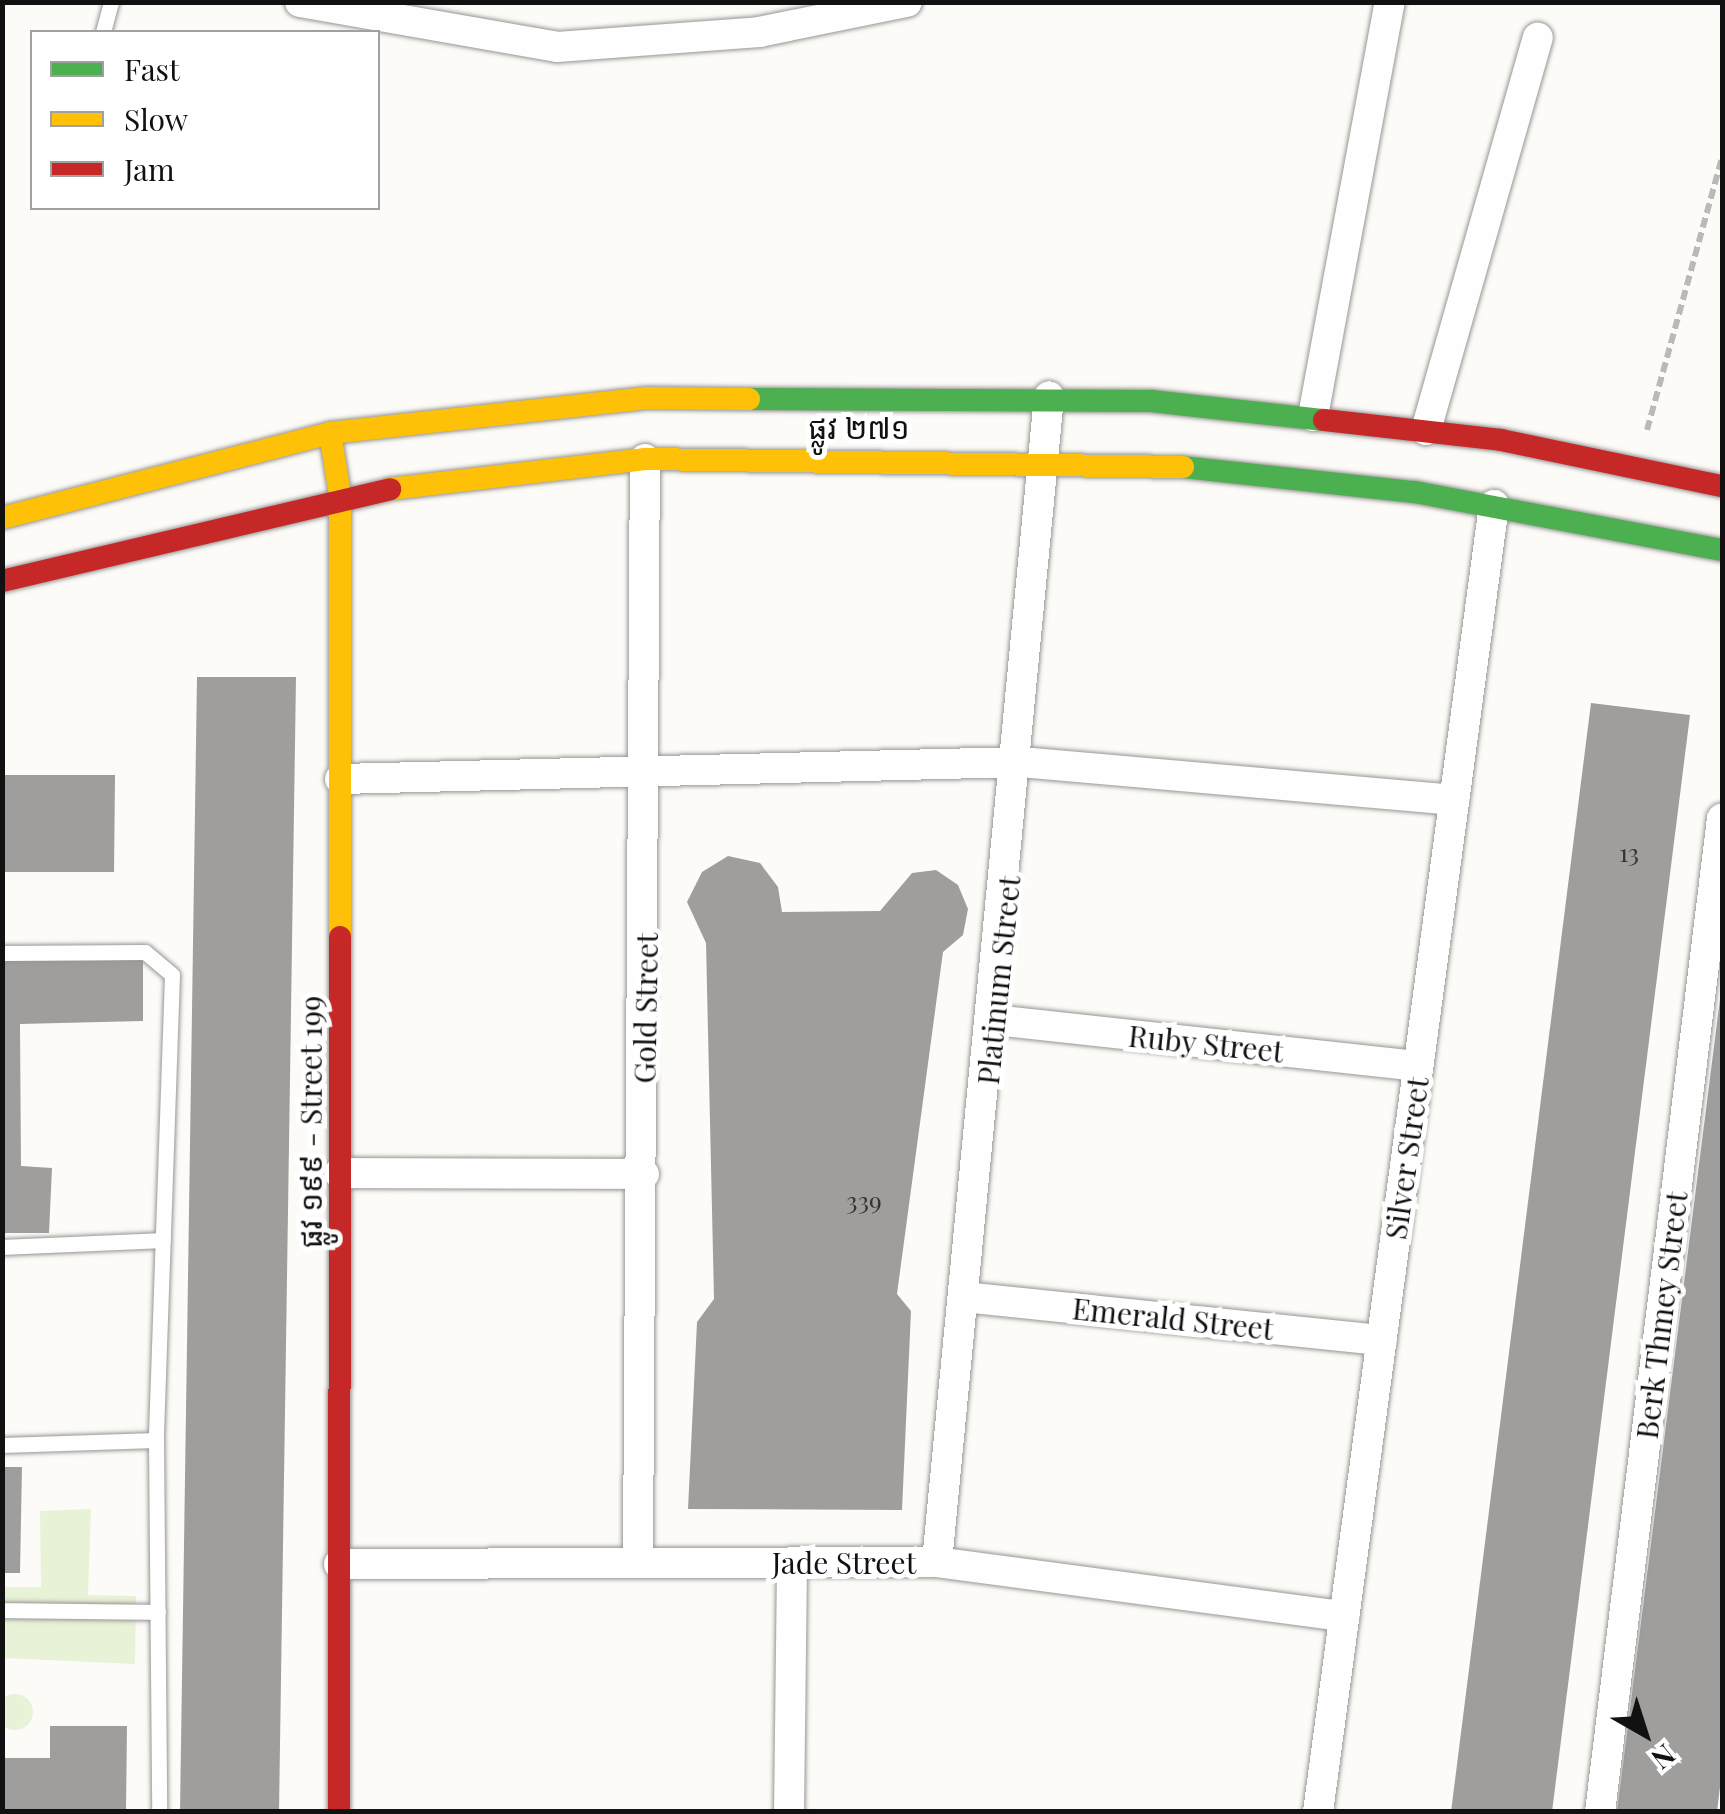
<!DOCTYPE html>
<meta charset="utf-8">
<style>
body{margin:0}
#map{position:relative;width:1725px;height:1814px;overflow:hidden;background:#fcfbf7;font-family:"Playfair Display","Noto Sans Khmer",serif}
div>[style]{position:absolute}
.green>*{inset:0;background:#e8f2d7}
.round{border-radius:50%}
.building>*{inset:0;background:#a09e9c}
.path>*{height:6px;margin-top:-3px;transform-origin:0;background:repeating-linear-gradient(90deg,#b9b9b8 0 10px,transparent 0 15px)}
.roads{filter:drop-shadow(0 0 2px #979695) drop-shadow(0 0 2px #979695)}
.lane>*{height:15px;margin:-7.5px;padding:0 7.5px;transform-origin:7.5px;border-radius:7.5px;background:#fffefe}
.street>*{height:30px;margin:-15px;padding:0 15px;transform-origin:15px;border-radius:15px;background:#fffefe}
.fast>*{height:22px;margin:-11px;padding:0 11px;transform-origin:11px;border-radius:11px;background:#4caf50}
.slow>*{height:22px;margin:-11px;padding:0 11px;transform-origin:11px;border-radius:11px;background:#ffc107}
.jam>*{height:22px;margin:-11px;padding:0 11px;transform-origin:11px;border-radius:11px;background:#c62828}
span{translate:-50% -50%;white-space:nowrap;text-align:center;line-height:1.15;-webkit-text-stroke:10px #fff;paint-order:stroke}
.number-label{font-size:25px;color:#353434}
.number-label span{-webkit-text-stroke-width:0}
.street-label{font-size:30px;color:#111}
.frame{position:absolute;inset:0;border:5px solid #111;pointer-events:none}
.legend{position:absolute;left:30px;top:30px;width:350px;height:180px;box-sizing:border-box;background:#fff;border:2px solid #a0a0a0;margin:0;padding:12px 18px;list-style:none;font-size:30px;color:#111}
.legend li{display:flex;align-items:center;gap:20px;height:50px}
.legend b{width:50px;border:2px solid #a0a0a0}
.north{position:absolute;left:1595px;top:1684px;width:100px;height:100px;-webkit-text-stroke:8px #fff;paint-order:stroke;rotate:141deg;font-size:28px;font-weight:700;line-height:40px;text-align:center;color:#111}
.north::after{content:'';display:block;margin:auto;width:35px;height:45px;background:#111;clip-path:polygon(50% 0,100% 100%,50% 72%,0 100%)}
</style>
<div id="map">
<div class="green">
<div style="clip-path:polygon(91px 1509px,88px 1595px,136px 1596px,135px 1664px,3px 1658px,3px 1587px,41px 1587px,40px 1511px)"></div>
<div class="round" style="left:-3px;top:1694px;width:36px;height:36px"></div>
</div>
<div class="building">
<div style="clip-path:polygon(197px 677px,296px 677px,279px 1812px,180px 1812px)"></div>
<div style="clip-path:polygon(1591px 703px,1690px 715px,1552px 1812px,1451px 1812px)"></div>
<div style="clip-path:polygon(2px 775px,115px 775px,114px 872px,2px 872px)"></div>
<div style="clip-path:polygon(728px 856px,760px 863px,778px 887px,782px 912px,880px 911px,912px 873px,936px 870px,958px 885px,968px 909px,963px 935px,943px 952px,897px 1294px,911px 1311px,902px 1510px,688px 1509px,697px 1322px,714px 1299px,706px 943px,687px 902px,702px 872px)"></div>
<div style="clip-path:polygon(143px 960px,143px 1021px,20px 1024px,21px 1166px,52px 1168px,49px 1233px,2px 1233px,2px 961px)"></div>
<div style="clip-path:polygon(1720px 999px,1722px 1770px,1717px 1812px,1617px 1812px)"></div>
<div style="clip-path:polygon(2px 1467px,22px 1467px,20px 1573px,2px 1573px)"></div>
<div style="clip-path:polygon(50px 1726px,127px 1726px,126px 1812px,2px 1812px,2px 1758px,50px 1758px)"></div>
</div>
<div class="path">
<div style="left:1647px;top:430px;width:283px;rotate:-74.6deg"></div>
</div>
<div class="roads">
<div class="lane">
<div style="left:103px;top:32px;width:31px;rotate:-75deg"></div>
<div style="left:2px;top:953px;width:143px;rotate:-0.4deg"></div>
<div style="left:145px;top:952px;width:35px;rotate:40deg"></div>
<div style="left:172px;top:975px;width:465px;rotate:92deg"></div>
<div style="left:156px;top:1440px;width:372px;rotate:89.5deg"></div>
<div style="left:2px;top:1247px;width:161px;rotate:-2.5deg"></div>
<div style="left:2px;top:1445px;width:154px;rotate:-1.9deg"></div>
<div style="left:2px;top:1610px;width:156px;rotate:0.7deg"></div>
</div>
<div class="street">
<div style="left:300px;top:2px;width:261px;rotate:9.9deg"></div>
<div style="left:557px;top:47px;width:203px;rotate:-4.2deg"></div>
<div style="left:759px;top:32px;width:151px;rotate:-11.5deg"></div>
<div style="left:1313px;top:416px;width:421px;rotate:-79.5deg"></div>
<div style="left:1426px;top:430px;width:408px;rotate:-74.1deg"></div>
<div style="left:340px;top:779px;width:681px;rotate:-1.43deg"></div>
<div style="left:1021px;top:762px;width:435px;rotate:5deg"></div>
<div style="left:994px;top:1020px;width:426px;rotate:6.2deg"></div>
<div style="left:339px;top:1173px;width:305px;rotate:0.2deg"></div>
<div style="left:964px;top:1297px;width:420px;rotate:5.9deg"></div>
<div style="left:638px;top:1558px;width:1099px;rotate:-89.64deg"></div>
<div style="left:937px;top:1562px;width:1171px;rotate:-84.51deg"></div>
<div style="left:339px;top:1564px;width:598px;rotate:-0.19deg"></div>
<div style="left:937px;top:1562px;width:411px;rotate:7.6deg"></div>
<div style="left:789px;top:1812px;width:250px;rotate:-89.3deg"></div>
<div style="left:1318px;top:1812px;width:1319px;rotate:-82.33deg"></div>
<div style="left:1600px;top:1812px;width:1001px;rotate:-83deg"></div>
</div>
<div class="fast">
<div style="left:749px;top:399px;width:402px;rotate:0.3deg"></div>
<div style="left:1151px;top:401px;width:174px;rotate:6.3deg"></div>
<div style="left:1183px;top:467px;width:233px;rotate:6.2deg"></div>
<div style="left:1415px;top:492px;width:312px;rotate:10.7deg"></div>
</div>
<div class="slow">
<div style="left:330px;top:433px;width:63px;rotate:80.8deg"></div>
<div style="left:340px;top:495px;width:442px;rotate:90deg"></div>
<div style="left:390px;top:489px;width:257px;rotate:-6.7deg"></div>
<div style="left:645px;top:459px;width:538px;rotate:0.85deg"></div>
<div style="left:2px;top:518px;width:339px;rotate:-14.5deg"></div>
<div style="left:330px;top:433px;width:319px;rotate:-6.3deg"></div>
<div style="left:647px;top:398px;width:102px;rotate:0.6deg"></div>
</div>
<div class="jam">
<div style="left:1324px;top:420px;width:178px;rotate:6.4deg"></div>
<div style="left:1501px;top:440px;width:226px;rotate:11.8deg"></div>
<div style="left:2px;top:581px;width:399px;rotate:-13.3deg"></div>
<div style="left:339px;top:1812px;width:875px;rotate:-89.93deg"></div>
</div>
</div>
<div class="number-label">
<span style="left:1629px;top:852px">13</span>
<span style="left:864px;top:1200px">339</span>
</div>
<div class="street-label">
<span style="left:859px;top:427px">ផ្លូវ ២៧១</span>
<span style="left:998px;top:980px;rotate:-84deg">Platinum Street</span>
<span style="left:645px;top:1008px;rotate:-89deg">Gold Street</span>
<span style="left:1206px;top:1043px;rotate:6deg">Ruby Street</span>
<span style="left:310px;top:1122px;rotate:-90deg">ផ្លូវ ១៩៩ - Street 199</span>
<span style="left:1406px;top:1158px;rotate:-82deg">Silver Street</span>
<span style="left:1661px;top:1315px;rotate:-83deg">Berk Thmey Street</span>
<span style="left:1173px;top:1318px;rotate:6deg">Emerald Street</span>
<span style="left:844px;top:1562px">Jade Street</span>
</div>
<div class="frame"></div>
<ul class="legend">
<li><b style="height:12px;background:#4caf50"></b>Fast</li>
<li><b style="height:12px;background:#ffc107"></b>Slow</li>
<li><b style="height:12px;background:#c62828"></b>Jam</li>
</ul>
<div class="north">N</div>
</div>
